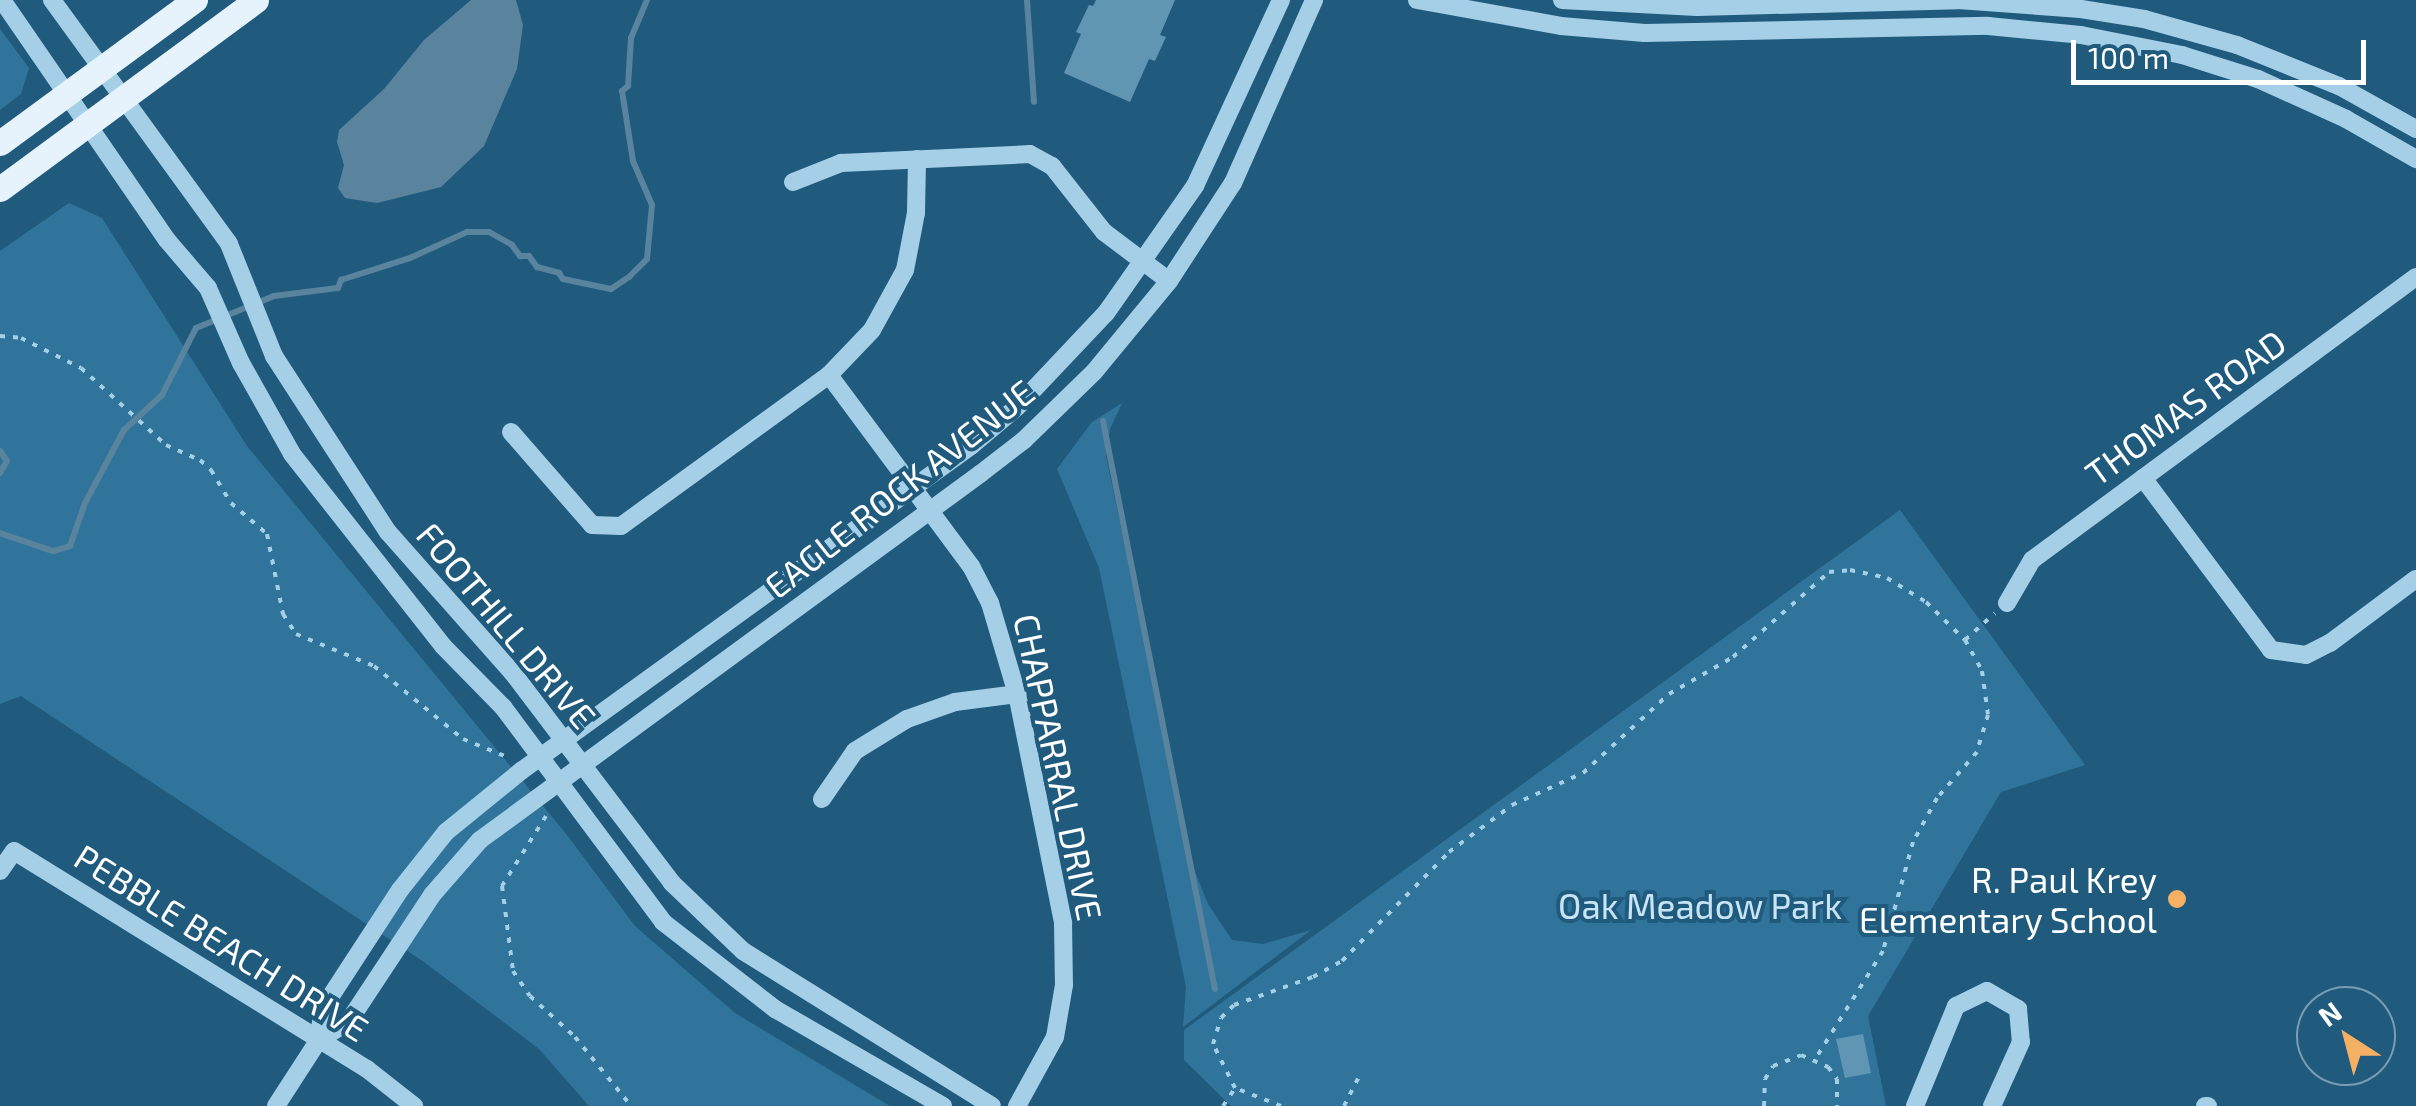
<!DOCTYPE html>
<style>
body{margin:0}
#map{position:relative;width:2416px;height:1106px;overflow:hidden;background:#205b7e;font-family:"Exo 2",sans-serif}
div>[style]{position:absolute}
.green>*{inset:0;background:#30749b}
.water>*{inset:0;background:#5a849e}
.stream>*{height:6px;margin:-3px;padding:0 3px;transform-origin:3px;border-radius:3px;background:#5a849e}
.building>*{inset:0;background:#6195b4}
.path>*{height:4px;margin-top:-2px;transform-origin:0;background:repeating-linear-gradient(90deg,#a4cfe7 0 5px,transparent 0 13px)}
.minor>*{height:18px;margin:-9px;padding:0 9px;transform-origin:9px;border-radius:9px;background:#a4cfe7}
.major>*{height:25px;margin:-12.5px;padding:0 12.5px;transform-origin:12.5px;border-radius:12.5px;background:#e6f3fd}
.dots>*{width:28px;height:28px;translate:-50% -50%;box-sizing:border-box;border:5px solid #205b7e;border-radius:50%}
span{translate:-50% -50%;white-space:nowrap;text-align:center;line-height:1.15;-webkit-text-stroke:8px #205b7e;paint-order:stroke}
.street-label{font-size:35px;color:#fff}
.poi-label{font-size:35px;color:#fff}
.right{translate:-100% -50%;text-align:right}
.park-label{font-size:35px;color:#c7e5f6}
.north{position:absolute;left:2296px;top:986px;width:100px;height:100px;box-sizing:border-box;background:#205b7e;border:2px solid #799db2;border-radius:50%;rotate:324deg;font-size:28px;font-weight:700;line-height:40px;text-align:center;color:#fff}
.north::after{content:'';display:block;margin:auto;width:35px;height:45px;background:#f5b064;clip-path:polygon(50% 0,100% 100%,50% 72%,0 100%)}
.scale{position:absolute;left:2071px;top:40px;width:295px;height:45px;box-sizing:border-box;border:5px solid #fff;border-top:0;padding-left:12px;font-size:30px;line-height:35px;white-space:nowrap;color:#fff;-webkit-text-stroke:8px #205b7e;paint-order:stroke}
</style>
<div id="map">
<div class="green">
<div style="clip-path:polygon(0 29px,29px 68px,21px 94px,0 110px)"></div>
<div style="clip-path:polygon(69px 203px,102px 218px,247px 446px,567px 835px,635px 926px,735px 1013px,890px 1106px,589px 1106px,539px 1049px,424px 962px,21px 696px,0 704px,0 251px)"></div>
<div style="clip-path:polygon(1122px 403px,1110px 429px,1106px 456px,1189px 857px,1208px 904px,1232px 940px,1263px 944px,1311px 930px,1183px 1027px,1186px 987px,1099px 568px,1057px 469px,1092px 422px)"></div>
<div style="clip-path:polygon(1900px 510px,2085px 765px,2001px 792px,1868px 1016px,1886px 1106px,1231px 1106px,1184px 1060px,1184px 1030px)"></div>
</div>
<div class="water">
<div style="clip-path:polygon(471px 0,516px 0,523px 25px,517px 69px,484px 146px,441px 187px,377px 203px,345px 198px,338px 188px,344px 165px,337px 142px,339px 130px,384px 89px,424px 40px)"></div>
</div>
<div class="stream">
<div style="left:1027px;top:0;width:102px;rotate:86.1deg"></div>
<div style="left:1103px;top:421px;width:579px;rotate:78.85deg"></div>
<div style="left:0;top:451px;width:12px;rotate:55deg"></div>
<div style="left:7px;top:461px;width:14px;rotate:120deg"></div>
<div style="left:0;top:533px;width:56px;rotate:18.8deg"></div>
<div style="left:53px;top:551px;width:18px;rotate:-16deg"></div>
<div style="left:70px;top:546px;width:46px;rotate:-70.8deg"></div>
<div style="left:85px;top:503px;width:83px;rotate:-61.9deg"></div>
<div style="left:124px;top:430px;width:52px;rotate:-42.6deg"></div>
<div style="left:162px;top:395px;width:75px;rotate:-63.1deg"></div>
<div style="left:196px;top:328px;width:84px;rotate:-22.3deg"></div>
<div style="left:274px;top:296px;width:64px;rotate:-7.1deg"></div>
<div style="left:338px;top:288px;width:9px;rotate:-69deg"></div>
<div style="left:341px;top:280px;width:72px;rotate:-17.7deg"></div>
<div style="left:410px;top:258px;width:63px;rotate:-24.5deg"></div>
<div style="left:467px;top:232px;width:22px"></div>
<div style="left:489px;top:232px;width:26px;rotate:29deg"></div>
<div style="left:512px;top:245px;width:14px;rotate:54deg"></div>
<div style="left:520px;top:256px;width:9px"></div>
<div style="left:529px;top:256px;width:14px;rotate:54deg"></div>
<div style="left:537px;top:267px;width:23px;rotate:15deg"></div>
<div style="left:559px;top:273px;width:7px;rotate:56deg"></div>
<div style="left:563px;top:279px;width:49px;rotate:11.8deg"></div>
<div style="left:611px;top:289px;width:22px;rotate:-34deg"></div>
<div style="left:629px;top:277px;width:25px;rotate:-45deg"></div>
<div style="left:647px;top:259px;width:54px;rotate:-84.7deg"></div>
<div style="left:652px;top:205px;width:48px;rotate:-113.4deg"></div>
<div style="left:633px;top:161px;width:71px;rotate:-98.9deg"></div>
<div style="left:622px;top:91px;width:8px;rotate:-40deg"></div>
<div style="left:628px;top:86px;width:48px;rotate:-86.4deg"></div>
<div style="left:631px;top:38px;width:41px;rotate:-67.2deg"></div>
</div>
<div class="building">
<div style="clip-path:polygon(1096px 0,1175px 0,1160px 35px,1166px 37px,1155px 61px,1149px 59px,1130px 102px,1064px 73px,1081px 34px,1076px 32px,1089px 5px,1093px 6px)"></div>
<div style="clip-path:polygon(1863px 1034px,1871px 1073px,1845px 1078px,1836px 1039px)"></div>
</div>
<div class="path">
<div style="left:0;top:336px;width:21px;rotate:5deg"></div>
<div style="left:21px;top:338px;width:67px;rotate:26.6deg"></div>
<div style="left:81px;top:368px;width:115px;rotate:42.2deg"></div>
<div style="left:166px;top:445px;width:37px;rotate:24deg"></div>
<div style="left:200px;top:460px;width:15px;rotate:42deg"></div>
<div style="left:211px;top:470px;width:39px;rotate:59deg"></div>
<div style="left:231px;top:503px;width:48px;rotate:40.7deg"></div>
<div style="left:267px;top:534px;width:82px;rotate:78.7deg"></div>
<div style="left:283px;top:614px;width:24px;rotate:57deg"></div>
<div style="left:296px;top:634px;width:84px;rotate:22.3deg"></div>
<div style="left:374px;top:666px;width:115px;rotate:39.4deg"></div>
<div style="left:463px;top:739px;width:48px;rotate:22.2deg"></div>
<div style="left:1965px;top:640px;width:40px;rotate:-42deg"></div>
<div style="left:546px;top:816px;width:83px;rotate:122.2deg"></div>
<div style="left:502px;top:886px;width:86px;rotate:82.6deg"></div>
<div style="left:513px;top:971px;width:30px;rotate:56deg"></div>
<div style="left:530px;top:996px;width:61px;rotate:42.3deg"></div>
<div style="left:575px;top:1037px;width:89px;rotate:50.9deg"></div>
<div style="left:1223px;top:1106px;width:22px;rotate:-56deg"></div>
<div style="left:1281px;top:1106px;width:49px;rotate:-158.6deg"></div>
<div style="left:1235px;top:1088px;width:49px;rotate:-116.6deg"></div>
<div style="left:1213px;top:1044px;width:27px;rotate:-73deg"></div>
<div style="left:1221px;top:1018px;width:18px;rotate:-45deg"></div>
<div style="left:1234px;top:1005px;width:84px;rotate:-19.5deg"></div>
<div style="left:1313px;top:977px;width:33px;rotate:-29deg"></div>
<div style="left:1342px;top:961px;width:153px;rotate:-45.5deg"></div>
<div style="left:1449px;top:852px;width:79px;rotate:-36.7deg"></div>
<div style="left:1512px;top:805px;width:78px;rotate:-24.3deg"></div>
<div style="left:1583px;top:773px;width:117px;rotate:-42.6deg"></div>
<div style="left:1669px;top:694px;width:74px;rotate:-30deg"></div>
<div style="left:1733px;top:657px;width:128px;rotate:-41.5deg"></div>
<div style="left:1829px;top:572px;width:21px;rotate:-5deg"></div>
<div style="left:1850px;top:570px;width:38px;rotate:12deg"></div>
<div style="left:1887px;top:578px;width:46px;rotate:31.6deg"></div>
<div style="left:1926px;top:602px;width:54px;rotate:44.3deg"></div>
<div style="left:1965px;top:640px;width:35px;rotate:61deg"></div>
<div style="left:1982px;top:671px;width:44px;rotate:82.2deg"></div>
<div style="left:1988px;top:715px;width:39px;rotate:107deg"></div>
<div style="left:1977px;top:752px;width:61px;rotate:131deg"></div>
<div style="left:1937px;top:798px;width:50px;rotate:118.6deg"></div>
<div style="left:1913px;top:842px;width:113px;rotate:105.4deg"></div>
<div style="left:1883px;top:951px;width:126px;rotate:122.1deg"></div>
<div style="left:1344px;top:1106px;width:31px;rotate:-63deg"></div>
<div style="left:1764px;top:1106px;width:27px;rotate:-88deg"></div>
<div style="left:1765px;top:1079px;width:15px;rotate:-58deg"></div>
<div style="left:1773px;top:1066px;width:30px;rotate:-21deg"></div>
<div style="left:1801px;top:1055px;width:30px;rotate:24deg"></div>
<div style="left:1828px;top:1067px;width:15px;rotate:53deg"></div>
<div style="left:1837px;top:1079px;width:27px;rotate:90deg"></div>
</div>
<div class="minor">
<div style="left:2px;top:0;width:291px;rotate:55.5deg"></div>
<div style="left:167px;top:240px;width:63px;rotate:49.5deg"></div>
<div style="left:208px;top:288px;width:82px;rotate:66.3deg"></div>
<div style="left:241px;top:363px;width:104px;rotate:60.7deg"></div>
<div style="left:292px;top:454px;width:244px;rotate:51.8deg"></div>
<div style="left:443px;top:646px;width:86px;rotate:45.5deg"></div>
<div style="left:503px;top:707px;width:268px;rotate:53.3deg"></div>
<div style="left:663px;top:922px;width:142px;rotate:37.8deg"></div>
<div style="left:775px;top:1009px;width:194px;rotate:30deg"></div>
<div style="left:52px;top:0;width:301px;rotate:54deg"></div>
<div style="left:229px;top:244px;width:121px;rotate:68.1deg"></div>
<div style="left:274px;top:356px;width:210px;rotate:57.1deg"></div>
<div style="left:388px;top:532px;width:187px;rotate:48.5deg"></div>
<div style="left:512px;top:672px;width:265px;rotate:52.8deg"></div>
<div style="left:672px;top:883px;width:98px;rotate:43.8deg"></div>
<div style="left:743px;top:951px;width:293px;rotate:31.9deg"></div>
<div style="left:1417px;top:0;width:146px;rotate:10.2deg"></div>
<div style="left:1561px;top:26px;width:84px;rotate:4.8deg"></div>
<div style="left:1645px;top:33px;width:343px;rotate:-1.2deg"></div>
<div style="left:1988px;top:26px;width:93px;rotate:5.5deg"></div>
<div style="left:2081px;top:35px;width:103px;rotate:11.2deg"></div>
<div style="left:2182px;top:55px;width:80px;rotate:17.5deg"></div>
<div style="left:2258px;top:79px;width:97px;rotate:24.4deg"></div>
<div style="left:2346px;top:119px;width:81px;rotate:29.7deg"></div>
<div style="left:1562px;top:0;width:135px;rotate:3deg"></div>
<div style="left:1697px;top:7px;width:261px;rotate:-1.5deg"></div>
<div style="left:1958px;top:0;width:123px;rotate:4.2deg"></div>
<div style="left:2081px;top:9px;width:64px;rotate:9deg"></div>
<div style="left:2144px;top:19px;width:97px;rotate:15.6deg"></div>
<div style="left:2237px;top:45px;width:110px;rotate:21.9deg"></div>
<div style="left:2339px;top:86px;width:88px;rotate:29.2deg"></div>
<div style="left:793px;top:182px;width:52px;rotate:-21.6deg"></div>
<div style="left:841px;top:163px;width:189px;rotate:-2.7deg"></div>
<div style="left:1030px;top:154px;width:25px;rotate:29deg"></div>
<div style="left:1052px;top:166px;width:84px;rotate:51.8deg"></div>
<div style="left:1104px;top:232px;width:81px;rotate:37deg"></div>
<div style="left:829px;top:375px;width:238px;rotate:53.4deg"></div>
<div style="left:971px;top:566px;width:42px;rotate:62.8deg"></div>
<div style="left:990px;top:603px;width:95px;rotate:73.5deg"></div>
<div style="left:1017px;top:694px;width:234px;rotate:78.6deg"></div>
<div style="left:1063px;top:923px;width:62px;rotate:89.1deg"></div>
<div style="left:1064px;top:985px;width:53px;rotate:99.8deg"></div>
<div style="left:1055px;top:1037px;width:79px;rotate:118.8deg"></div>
<div style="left:511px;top:432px;width:123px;rotate:48.9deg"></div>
<div style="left:592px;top:525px;width:29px;rotate:2deg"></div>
<div style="left:621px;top:526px;width:257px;rotate:-36deg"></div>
<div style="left:829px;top:375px;width:62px;rotate:-46.3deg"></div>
<div style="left:872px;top:330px;width:68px;rotate:-61.2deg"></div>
<div style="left:905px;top:270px;width:58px;rotate:-79.1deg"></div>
<div style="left:916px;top:213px;width:54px;rotate:-88.9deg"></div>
<div style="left:2143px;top:478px;width:214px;rotate:53.3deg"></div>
<div style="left:2271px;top:650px;width:35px;rotate:8deg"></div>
<div style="left:2306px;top:655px;width:27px;rotate:-27deg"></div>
<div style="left:2330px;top:643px;width:107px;rotate:-36.7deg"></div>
<div style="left:2007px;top:603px;width:50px;rotate:-59.8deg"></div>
<div style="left:2032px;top:560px;width:477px;rotate:-36.4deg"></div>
<div style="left:822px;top:799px;width:58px;rotate:-55.5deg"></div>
<div style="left:855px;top:751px;width:61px;rotate:-31.6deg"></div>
<div style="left:907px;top:719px;width:51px;rotate:-19.5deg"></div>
<div style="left:955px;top:702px;width:63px;rotate:-7.4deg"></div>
<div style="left:0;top:871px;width:24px;rotate:-55deg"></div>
<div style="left:14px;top:851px;width:415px;rotate:31.7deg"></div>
<div style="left:367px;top:1069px;width:60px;rotate:38.2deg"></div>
<div style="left:318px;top:1041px;width:37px;rotate:-33deg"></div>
<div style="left:349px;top:1021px;width:151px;rotate:-56.6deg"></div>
<div style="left:432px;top:895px;width:73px;rotate:-48.9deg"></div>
<div style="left:480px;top:840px;width:620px;rotate:-36.2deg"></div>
<div style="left:980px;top:474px;width:56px;rotate:-37.7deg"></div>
<div style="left:1024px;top:440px;width:98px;rotate:-44.2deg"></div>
<div style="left:1094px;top:372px;width:118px;rotate:-50.5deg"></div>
<div style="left:1169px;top:281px;width:117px;rotate:-56.9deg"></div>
<div style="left:1233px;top:183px;width:200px;rotate:-66.1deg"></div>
<div style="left:276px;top:1106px;width:77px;rotate:-57.1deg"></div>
<div style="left:318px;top:1041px;width:33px;rotate:-81deg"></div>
<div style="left:323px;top:1008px;width:141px;rotate:-56.9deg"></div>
<div style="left:400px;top:890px;width:74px;rotate:-51.6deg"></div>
<div style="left:446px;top:832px;width:97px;rotate:-39.1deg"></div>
<div style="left:521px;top:771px;width:555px;rotate:-35.84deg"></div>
<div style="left:971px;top:446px;width:60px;rotate:-40.3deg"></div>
<div style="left:1017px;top:407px;width:129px;rotate:-46.6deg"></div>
<div style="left:1106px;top:313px;width:155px;rotate:-55deg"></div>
<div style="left:1195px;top:186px;width:205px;rotate:-65.2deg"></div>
<div style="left:1915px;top:1106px;width:108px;rotate:-67.7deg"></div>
<div style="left:1956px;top:1006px;width:34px;rotate:-26deg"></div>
<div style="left:1987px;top:991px;width:36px;rotate:30deg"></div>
<div style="left:2018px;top:1009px;width:33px;rotate:85deg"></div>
<div style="left:2021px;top:1042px;width:70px;rotate:114.4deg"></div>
<div style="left:2205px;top:1106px;width:3px"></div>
</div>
<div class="major">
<div style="left:0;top:143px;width:242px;rotate:-36.3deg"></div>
<div style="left:0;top:189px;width:318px;rotate:-36.4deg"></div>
</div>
<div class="dots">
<div style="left:2177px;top:899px;background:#f5b064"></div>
</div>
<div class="street-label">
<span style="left:2185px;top:407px;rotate:-36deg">THOMAS ROAD</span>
<span style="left:899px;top:488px;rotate:-38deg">EAGLE ROCK AVENUE</span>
<span style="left:507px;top:625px;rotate:50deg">FOOTHILL DRIVE</span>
<span style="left:1059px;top:767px;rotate:78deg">CHAPPARRAL DRIVE</span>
<span style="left:222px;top:942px;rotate:32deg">PEBBLE BEACH DRIVE</span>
</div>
<div class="poi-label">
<span class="right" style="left:2157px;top:899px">R. Paul Krey<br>Elementary School</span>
</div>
<div class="park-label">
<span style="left:1700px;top:905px">Oak Meadow Park</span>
</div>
<div class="north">N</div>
<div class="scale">100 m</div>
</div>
